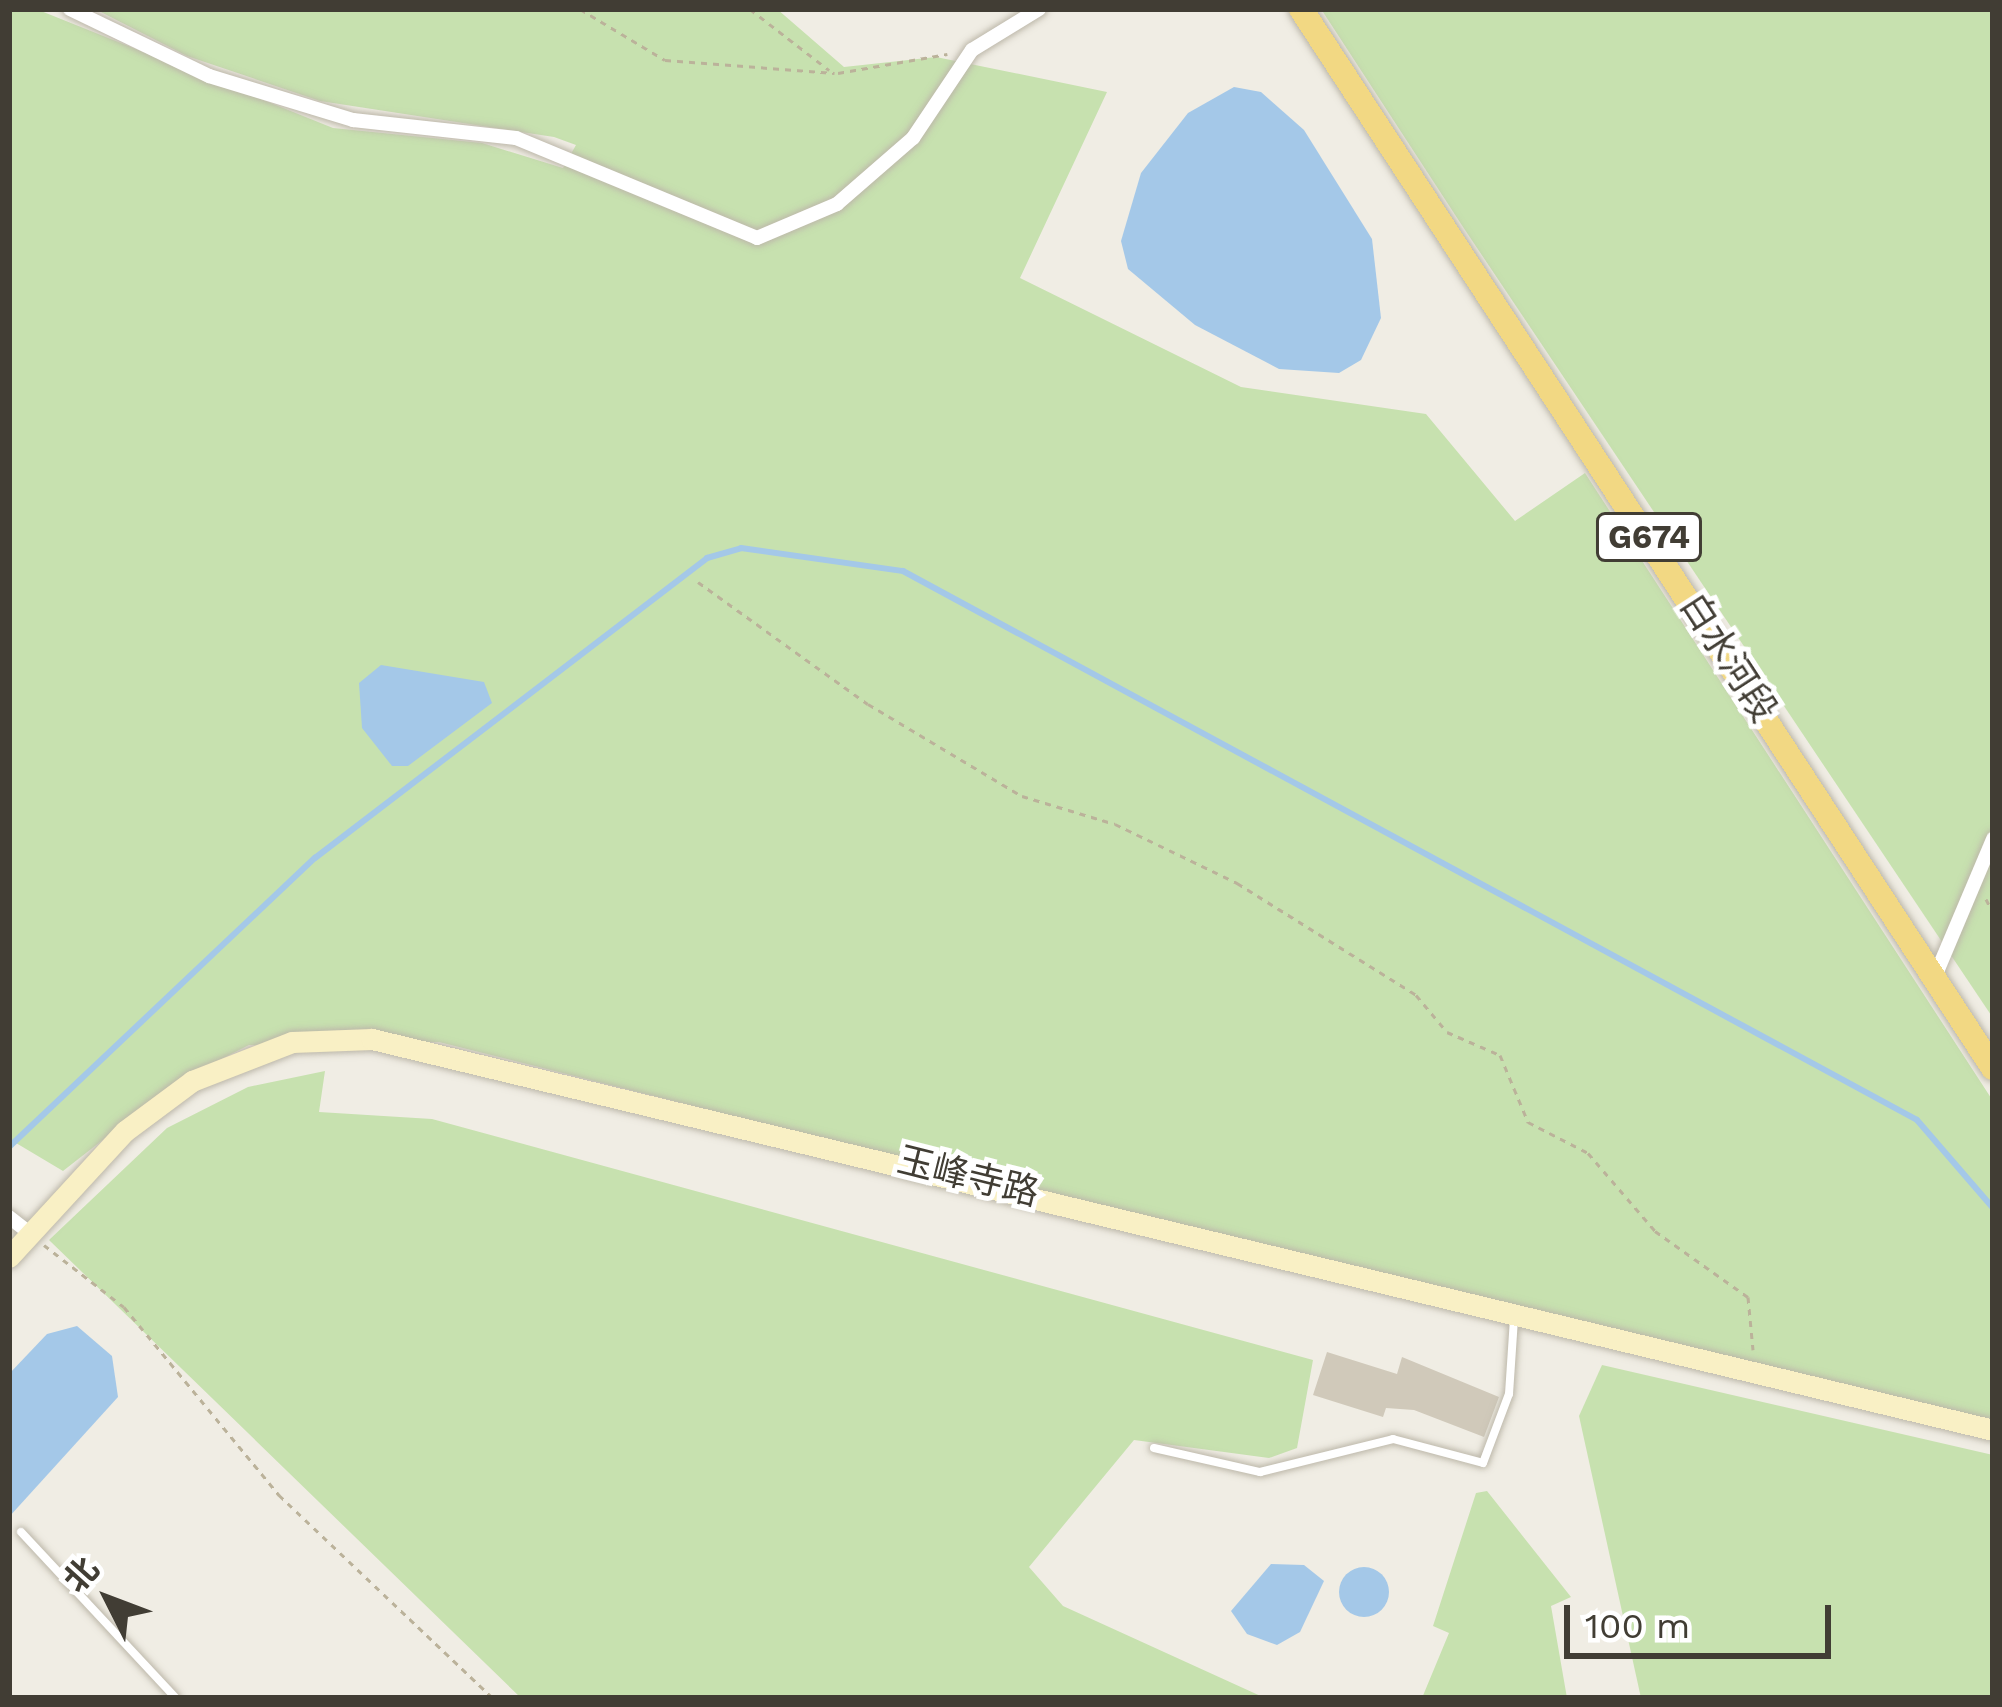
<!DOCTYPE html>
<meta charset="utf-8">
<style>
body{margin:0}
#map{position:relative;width:2002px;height:1707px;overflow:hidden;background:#f0ede4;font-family:"Work Sans","Noto Sans SC",sans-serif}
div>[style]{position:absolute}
.green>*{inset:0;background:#c7e1af}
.water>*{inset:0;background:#a4c8e8}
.round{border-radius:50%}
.stream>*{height:6px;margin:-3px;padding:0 3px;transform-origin:3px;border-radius:3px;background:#a4c8e8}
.building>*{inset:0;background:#d0c9ba}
.path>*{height:3px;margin-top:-1.5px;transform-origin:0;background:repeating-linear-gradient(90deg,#bbb29a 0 6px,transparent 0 12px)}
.roads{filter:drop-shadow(0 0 3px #bdb8aa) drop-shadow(0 0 3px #bdb8aa)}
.service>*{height:8px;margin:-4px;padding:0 4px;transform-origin:4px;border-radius:4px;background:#fff}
.minor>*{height:14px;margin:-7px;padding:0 7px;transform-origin:7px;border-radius:7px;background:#fff}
.secondary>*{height:21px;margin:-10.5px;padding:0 10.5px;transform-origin:10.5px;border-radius:10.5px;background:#f9f0c5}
.trunk>*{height:24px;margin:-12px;padding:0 12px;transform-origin:12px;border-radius:12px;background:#f2d883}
span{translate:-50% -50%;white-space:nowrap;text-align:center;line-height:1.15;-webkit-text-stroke:10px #fff;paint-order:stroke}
.shield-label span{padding:3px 9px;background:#fff;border:3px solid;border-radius:9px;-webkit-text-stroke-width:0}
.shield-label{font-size:33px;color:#413d34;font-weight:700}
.street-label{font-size:36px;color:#413d34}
.frame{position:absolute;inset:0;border:12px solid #413d34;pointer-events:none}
.north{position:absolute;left:48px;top:1539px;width:120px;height:120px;-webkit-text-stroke:9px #fff;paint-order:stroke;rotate:312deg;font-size:33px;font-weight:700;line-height:48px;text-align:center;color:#413d34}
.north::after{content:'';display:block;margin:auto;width:42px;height:54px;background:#413d34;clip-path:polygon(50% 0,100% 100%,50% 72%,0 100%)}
.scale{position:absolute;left:1564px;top:1605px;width:267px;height:54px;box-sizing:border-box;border:6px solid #413d34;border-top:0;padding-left:15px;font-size:36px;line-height:42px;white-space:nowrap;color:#413d34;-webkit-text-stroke:9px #fff;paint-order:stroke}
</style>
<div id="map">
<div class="green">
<div style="clip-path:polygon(9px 9px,36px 9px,333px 128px,482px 143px,563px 168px,576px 145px,554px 137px,320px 101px,187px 56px,95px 9px,777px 9px,844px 67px,936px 57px,1107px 92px,1020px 278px,1241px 387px,1426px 414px,1515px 521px,1585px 473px,1993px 1101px,1993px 1433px,439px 1042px,249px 1045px,178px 1081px,63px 1171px,16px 1143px,9px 1149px)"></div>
<div style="clip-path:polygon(1321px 9px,1993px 9px,1993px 1018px,1463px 227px)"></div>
<div style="clip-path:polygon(325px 1071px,319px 1112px,432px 1119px,1313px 1360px,1297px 1448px,1269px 1458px,1134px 1440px,1029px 1567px,1063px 1606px,1265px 1698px,521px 1698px,49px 1240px,167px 1128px,248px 1087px)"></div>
<div style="clip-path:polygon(1602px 1365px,1993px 1455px,1993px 1698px,1641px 1698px,1579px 1416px)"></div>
<div style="clip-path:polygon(1487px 1491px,1571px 1597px,1551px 1606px,1567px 1698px,1422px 1698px,1449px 1633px,1433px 1626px,1476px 1493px)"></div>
</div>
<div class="water">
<div style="clip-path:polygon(1234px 87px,1261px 92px,1304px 130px,1372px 239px,1381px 318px,1361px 360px,1339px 373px,1279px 369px,1195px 325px,1128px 269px,1121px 241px,1141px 173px,1188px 113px)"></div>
<div style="clip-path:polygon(381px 665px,484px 682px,492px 703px,408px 766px,392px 766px,362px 728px,359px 683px)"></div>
<div style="clip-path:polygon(77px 1326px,112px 1356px,118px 1397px,9px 1517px,9px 1374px,47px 1334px)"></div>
<div style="clip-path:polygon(1271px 1564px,1304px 1565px,1324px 1581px,1300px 1632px,1277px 1645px,1247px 1634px,1231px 1611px)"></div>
<div class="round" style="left:1339px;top:1567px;width:50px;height:50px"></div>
</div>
<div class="stream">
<div style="left:9px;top:1147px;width:421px;rotate:-43.4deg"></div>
<div style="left:315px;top:858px;width:494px;rotate:-37.4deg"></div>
<div style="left:707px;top:558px;width:35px;rotate:-16deg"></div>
<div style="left:741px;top:548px;width:164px;rotate:8.1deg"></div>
<div style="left:903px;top:571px;width:1153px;rotate:28.43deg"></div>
<div style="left:1917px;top:1120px;width:116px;rotate:49.2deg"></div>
</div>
<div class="building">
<div style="clip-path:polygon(1327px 1352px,1397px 1374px,1402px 1357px,1499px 1397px,1484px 1437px,1414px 1410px,1386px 1408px,1383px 1417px,1313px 1395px)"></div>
</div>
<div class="path">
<div style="left:580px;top:9px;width:99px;rotate:31deg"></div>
<div style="left:665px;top:60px;width:170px;rotate:4.4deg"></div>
<div style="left:750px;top:9px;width:100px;rotate:37.7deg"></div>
<div style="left:838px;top:73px;width:111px;rotate:-9.9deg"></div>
<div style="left:698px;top:582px;width:209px;rotate:35.7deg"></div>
<div style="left:868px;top:704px;width:179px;rotate:30.9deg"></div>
<div style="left:1022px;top:796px;width:97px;rotate:16.8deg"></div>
<div style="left:1115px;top:824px;width:136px;rotate:25.8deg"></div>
<div style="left:1237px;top:883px;width:211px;rotate:32deg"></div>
<div style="left:1416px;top:995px;width:48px;rotate:50deg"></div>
<div style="left:1447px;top:1032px;width:58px;rotate:23.5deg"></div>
<div style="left:1500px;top:1055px;width:73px;rotate:67.3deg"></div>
<div style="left:1528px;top:1122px;width:68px;rotate:27.3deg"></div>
<div style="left:1588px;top:1153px;width:103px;rotate:49.3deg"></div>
<div style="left:1655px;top:1231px;width:114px;rotate:35.4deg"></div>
<div style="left:1748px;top:1297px;width:53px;rotate:84.6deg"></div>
<div style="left:1986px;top:899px;width:16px;rotate:63deg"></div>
<div style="left:44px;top:1245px;width:101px;rotate:37.8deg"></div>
<div style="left:124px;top:1307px;width:244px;rotate:50.5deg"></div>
<div style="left:279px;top:1495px;width:295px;rotate:43.5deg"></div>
</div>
<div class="roads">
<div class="service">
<div style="left:1154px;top:1448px;width:109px;rotate:12.8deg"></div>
<div style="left:1260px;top:1472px;width:137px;rotate:-13.9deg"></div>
<div style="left:1393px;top:1439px;width:93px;rotate:14.9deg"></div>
<div style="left:1483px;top:1463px;width:74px;rotate:-69.4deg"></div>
<div style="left:1509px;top:1394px;width:76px;rotate:-86.2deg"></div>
<div style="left:21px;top:1532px;width:227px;rotate:47deg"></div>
</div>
<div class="minor">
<div style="left:70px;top:9px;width:154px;rotate:25.7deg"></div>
<div style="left:209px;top:76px;width:151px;rotate:17deg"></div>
<div style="left:353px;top:120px;width:164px;rotate:6.3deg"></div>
<div style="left:516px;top:138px;width:261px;rotate:22.5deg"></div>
<div style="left:757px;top:238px;width:87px;rotate:-23deg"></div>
<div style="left:837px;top:204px;width:101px;rotate:-41deg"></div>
<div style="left:913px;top:138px;width:106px;rotate:-56.2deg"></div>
<div style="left:972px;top:50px;width:79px;rotate:-31.5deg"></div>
<div style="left:1936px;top:974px;width:147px;rotate:-67.1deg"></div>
<div style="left:9px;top:1217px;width:28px;rotate:38deg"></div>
</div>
<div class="secondary">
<div style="left:9px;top:1257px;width:171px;rotate:-47.4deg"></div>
<div style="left:125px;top:1131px;width:84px;rotate:-36.7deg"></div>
<div style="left:192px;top:1081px;width:107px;rotate:-21.3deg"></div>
<div style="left:292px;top:1042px;width:80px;rotate:-2.1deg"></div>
<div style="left:372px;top:1039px;width:1667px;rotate:13.56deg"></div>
</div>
<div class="trunk">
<div style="left:1301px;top:9px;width:1265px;rotate:56.84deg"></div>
</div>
</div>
<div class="shield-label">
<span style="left:1649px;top:537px">G674</span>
</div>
<div class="street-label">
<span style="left:1728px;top:658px;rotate:57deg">白水河段</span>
<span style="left:968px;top:1177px;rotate:14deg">玉峰寺路</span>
</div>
<div class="frame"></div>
<div class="north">北</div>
<div class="scale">100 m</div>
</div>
